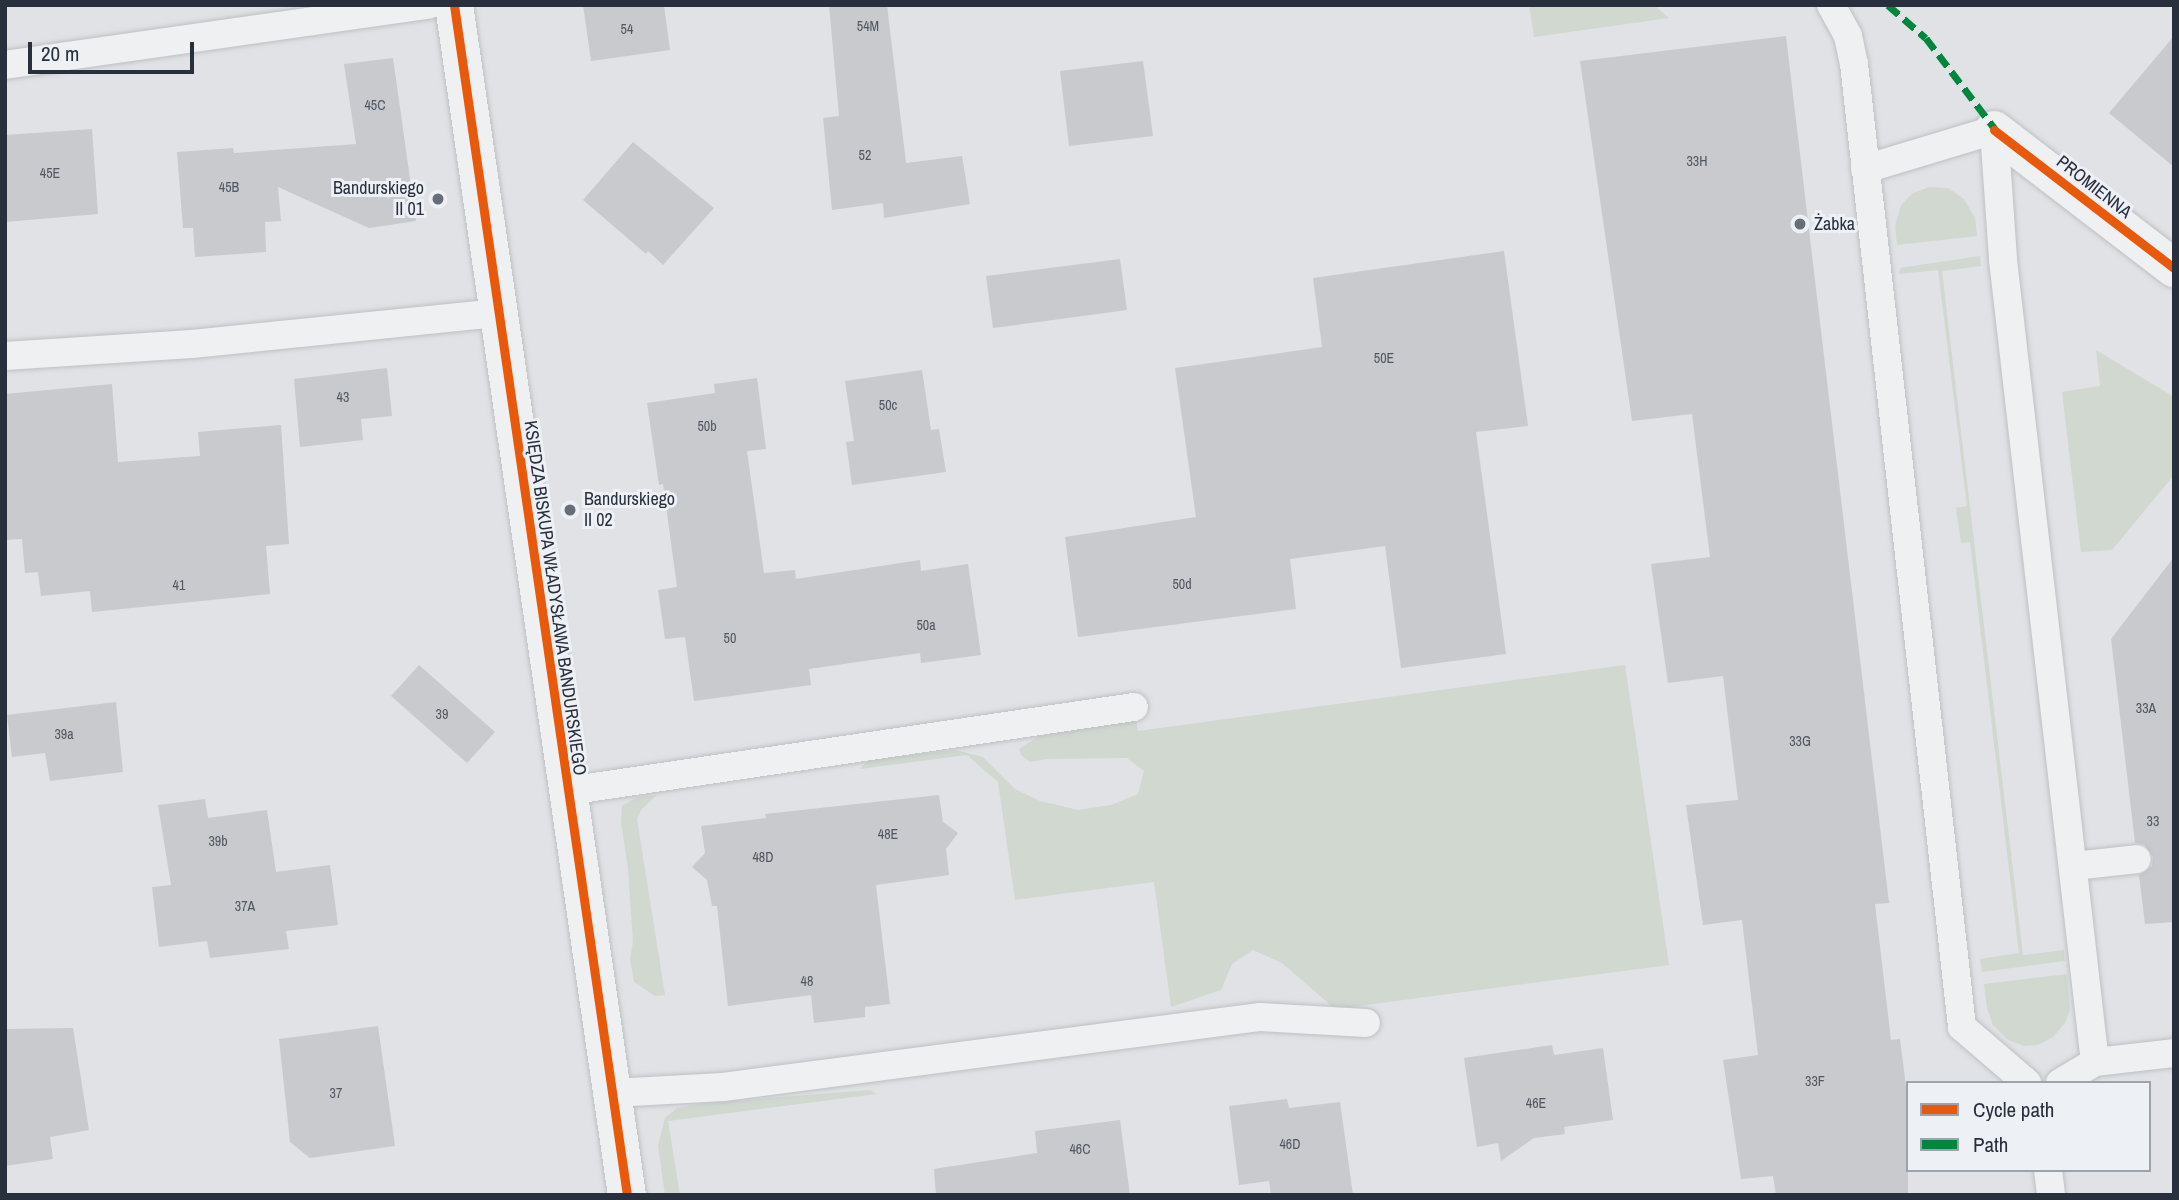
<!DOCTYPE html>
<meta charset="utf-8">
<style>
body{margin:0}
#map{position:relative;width:2179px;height:1200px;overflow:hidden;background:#e0e2e5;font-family:"Archivo Narrow",sans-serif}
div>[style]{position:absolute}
.green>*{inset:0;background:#d0d8d0}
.building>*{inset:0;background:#c8cacd}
.roads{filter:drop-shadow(0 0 2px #bec0c3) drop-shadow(0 0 2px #bec0c3)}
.lane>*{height:28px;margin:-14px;padding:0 14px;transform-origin:14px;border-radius:14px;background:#eff0f1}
.street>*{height:38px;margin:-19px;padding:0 19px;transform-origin:19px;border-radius:19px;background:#eff0f1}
.quiet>*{height:7px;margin-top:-3.5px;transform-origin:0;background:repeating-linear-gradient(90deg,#00873e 0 14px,transparent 0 21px)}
.cycleway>*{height:9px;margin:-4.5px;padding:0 4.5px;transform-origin:4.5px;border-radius:4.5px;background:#e8590c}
.dots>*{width:19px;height:19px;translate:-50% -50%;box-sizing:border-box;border:4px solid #edf0f5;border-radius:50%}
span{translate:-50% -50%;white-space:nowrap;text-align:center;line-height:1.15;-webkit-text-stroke:6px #edf0f5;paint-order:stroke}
.number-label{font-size:14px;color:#515662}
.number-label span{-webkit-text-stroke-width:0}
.street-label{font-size:18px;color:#282f3d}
.poi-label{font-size:18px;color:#282f3d}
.right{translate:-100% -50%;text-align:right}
.left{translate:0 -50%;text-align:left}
.frame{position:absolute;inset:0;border:7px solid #282f3d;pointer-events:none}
.legend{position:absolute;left:1906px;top:1081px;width:245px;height:91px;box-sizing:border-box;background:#edf0f5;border:2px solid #9ea3ab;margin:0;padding:9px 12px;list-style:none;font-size:21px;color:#282f3d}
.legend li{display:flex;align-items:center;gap:14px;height:35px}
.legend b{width:35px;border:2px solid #9ea3ab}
.scale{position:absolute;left:28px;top:42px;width:166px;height:32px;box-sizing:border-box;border:4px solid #282f3d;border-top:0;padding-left:9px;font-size:21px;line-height:24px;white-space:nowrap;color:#282f3d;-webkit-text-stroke:5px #edf0f5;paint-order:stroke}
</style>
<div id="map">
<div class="green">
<div style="clip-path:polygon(1529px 5px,1654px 5px,1669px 18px,1534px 37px)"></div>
<div style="clip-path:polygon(1929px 187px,1948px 188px,1964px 199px,1975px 218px,1977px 236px,1897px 245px,1895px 226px,1901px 205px,1913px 193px)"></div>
<div style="clip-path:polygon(1980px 256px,1981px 266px,1942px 271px,2023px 955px,2064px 950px,2065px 961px,1982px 972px,1980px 959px,2019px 953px,1970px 542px,1961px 543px,1956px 508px,1967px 506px,1938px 270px,1899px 274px,1900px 268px)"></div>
<div style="clip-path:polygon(2096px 350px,2174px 397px,2174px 475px,2112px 550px,2081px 552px,2062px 392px,2100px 386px)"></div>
<div style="clip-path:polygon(1625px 665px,1669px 965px,1335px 1009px,1282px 963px,1253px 950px,1232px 964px,1221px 990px,1171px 1007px,1154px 882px,1015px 900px,998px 782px,967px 755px,860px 769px,868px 760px,956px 750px,983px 757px,1015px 789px,1040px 801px,1078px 810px,1111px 805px,1138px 794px,1144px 771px,1127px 758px,1046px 759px,1030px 762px,1021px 755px,1019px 749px,1039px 736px,1136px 719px,1138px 731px)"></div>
<div style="clip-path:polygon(657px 795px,641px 810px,637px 819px,665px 995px,655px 996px,634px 982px,630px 959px,633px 942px,628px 869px,621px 822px,622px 806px,637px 797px)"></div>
<div style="clip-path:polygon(2067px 974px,2070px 1010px,2065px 1023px,2053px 1037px,2038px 1045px,2024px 1046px,2008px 1040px,1993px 1025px,1987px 1008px,1984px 984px)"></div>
<div style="clip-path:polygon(870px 1090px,877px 1094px,668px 1121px,680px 1195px,665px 1195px,658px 1146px,665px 1118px,677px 1108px,706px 1103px)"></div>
</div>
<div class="building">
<div style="clip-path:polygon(583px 5px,664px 5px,670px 50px,591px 61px)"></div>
<div style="clip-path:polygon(829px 5px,887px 5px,906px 163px,962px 156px,970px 204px,884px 218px,883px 203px,832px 210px,823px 118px,839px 116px)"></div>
<div style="clip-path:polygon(1786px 36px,1889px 903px,1875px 904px,1891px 1040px,1900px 1039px,1908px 1103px,1908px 1195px,1776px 1195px,1773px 1176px,1741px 1179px,1723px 1060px,1758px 1055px,1742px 920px,1703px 925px,1686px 805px,1738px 800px,1723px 676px,1668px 683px,1651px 564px,1710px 557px,1692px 414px,1632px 421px,1580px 61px)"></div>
<div style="clip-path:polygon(2174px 36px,2174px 167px,2109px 113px)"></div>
<div style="clip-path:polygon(393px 58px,416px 221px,369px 228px,278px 187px,281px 221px,265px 222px,266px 252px,195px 257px,193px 228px,183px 228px,177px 152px,233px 148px,234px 153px,356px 144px,344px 64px)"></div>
<div style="clip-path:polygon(1143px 61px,1153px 136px,1069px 146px,1060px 71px)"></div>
<div style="clip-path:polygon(92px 129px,98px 214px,5px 222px,5px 135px)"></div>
<div style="clip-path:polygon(633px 142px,714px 208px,663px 265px,648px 251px,646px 254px,583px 200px)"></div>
<div style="clip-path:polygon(1504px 251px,1528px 426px,1476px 432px,1506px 654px,1401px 668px,1385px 546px,1290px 559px,1296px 609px,1078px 637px,1065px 537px,1196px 517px,1175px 368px,1322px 347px,1313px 278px)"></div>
<div style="clip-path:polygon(1120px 259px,1127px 310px,993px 328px,986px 276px)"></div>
<div style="clip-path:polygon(387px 368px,392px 416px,361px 419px,363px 440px,300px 447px,294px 379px)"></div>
<div style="clip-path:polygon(922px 370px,931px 430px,939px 429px,946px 472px,852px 485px,846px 442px,854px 441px,845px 381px)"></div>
<div style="clip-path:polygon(757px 378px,766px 449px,747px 451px,764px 573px,795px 570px,796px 579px,920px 560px,921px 571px,968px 564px,981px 655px,921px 663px,920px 653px,809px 669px,811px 685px,694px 701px,685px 637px,665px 639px,658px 590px,677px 587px,663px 484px,659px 485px,647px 403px,715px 393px,714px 384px)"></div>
<div style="clip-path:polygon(112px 384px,118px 462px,200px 456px,198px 432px,281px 425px,289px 544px,266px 546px,270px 594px,92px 612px,90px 591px,41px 596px,38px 572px,25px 573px,22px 539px,5px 540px,5px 394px)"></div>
<div style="clip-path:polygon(2174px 557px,2174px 922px,2145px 924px,2139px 875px,2152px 866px,2153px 857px,2144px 844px,2135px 843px,2111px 639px)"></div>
<div style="clip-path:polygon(419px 665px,495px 732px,467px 763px,391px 696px)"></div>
<div style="clip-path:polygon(116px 702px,123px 772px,50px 781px,45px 753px,12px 757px,7px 715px)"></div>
<div style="clip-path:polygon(939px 795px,943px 822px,958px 833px,946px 849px,949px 875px,876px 885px,890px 1004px,865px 1007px,865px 1017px,814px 1023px,811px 995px,728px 1006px,717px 906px,712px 906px,707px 880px,692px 867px,705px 853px,701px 826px,766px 818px,765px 814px)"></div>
<div style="clip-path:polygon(205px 799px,208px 818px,267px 810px,276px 872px,330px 865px,338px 925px,286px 931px,289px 949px,210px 958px,207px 941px,159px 947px,152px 887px,171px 885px,158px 805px)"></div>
<div style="clip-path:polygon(378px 1026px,395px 1146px,310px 1158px,290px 1142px,279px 1039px)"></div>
<div style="clip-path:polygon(73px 1028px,89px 1130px,50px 1137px,53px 1159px,5px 1166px,5px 1029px)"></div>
<div style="clip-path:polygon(1552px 1045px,1554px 1055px,1603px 1048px,1613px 1120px,1564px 1127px,1565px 1134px,1534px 1138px,1501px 1161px,1498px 1143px,1477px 1147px,1464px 1058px)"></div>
<div style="clip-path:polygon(1287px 1099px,1289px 1108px,1340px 1102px,1353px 1195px,1271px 1195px,1269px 1181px,1239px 1185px,1229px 1106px)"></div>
<div style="clip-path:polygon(1120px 1120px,1130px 1195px,936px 1195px,934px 1169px,1037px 1153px,1035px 1131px)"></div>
</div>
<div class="roads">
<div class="lane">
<div style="left:1831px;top:5px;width:35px;rotate:61deg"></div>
<div style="left:1848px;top:36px;width:29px;rotate:78deg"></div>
<div style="left:1854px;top:64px;width:969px;rotate:83.6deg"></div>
<div style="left:1962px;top:1027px;width:86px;rotate:40.7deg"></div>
<div style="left:5px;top:65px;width:428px;rotate:-8.1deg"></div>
<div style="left:1865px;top:169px;width:135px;rotate:-16.8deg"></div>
<div style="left:1994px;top:130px;width:130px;rotate:86deg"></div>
<div style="left:2003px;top:260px;width:807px;rotate:83.46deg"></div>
<div style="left:2095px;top:1062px;width:41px;rotate:149deg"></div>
<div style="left:5px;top:356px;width:187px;rotate:-3.7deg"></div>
<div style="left:192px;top:344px;width:308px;rotate:-5.8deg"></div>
<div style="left:567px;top:791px;width:573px;rotate:-8.43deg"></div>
<div style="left:2074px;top:866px;width:63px;rotate:-6.3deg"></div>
<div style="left:2095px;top:1062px;width:80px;rotate:-6.5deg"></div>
<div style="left:612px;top:1093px;width:111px;rotate:-3.1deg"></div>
<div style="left:723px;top:1087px;width:542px;rotate:-7.43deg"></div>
<div style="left:1260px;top:1017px;width:106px;rotate:3.2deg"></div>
<div style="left:2048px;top:1170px;width:25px;rotate:83deg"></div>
</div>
<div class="street">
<div style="left:454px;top:5px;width:1203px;rotate:81.73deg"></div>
<div style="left:1994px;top:130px;width:227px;rotate:37.5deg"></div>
</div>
</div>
<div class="quiet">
<div style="left:1888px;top:5px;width:50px;rotate:41deg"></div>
<div style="left:1926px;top:38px;width:121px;rotate:52.8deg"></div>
</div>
<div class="cycleway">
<div style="left:454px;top:5px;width:1203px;rotate:81.73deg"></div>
<div style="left:1994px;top:130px;width:227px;rotate:37.5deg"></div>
</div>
<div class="dots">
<div style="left:438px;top:199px;background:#686e78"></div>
<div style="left:1800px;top:224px;background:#686e78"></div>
<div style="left:570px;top:510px;background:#686e78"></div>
</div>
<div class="number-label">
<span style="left:868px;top:26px">54M</span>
<span style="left:627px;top:29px">54</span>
<span style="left:375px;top:105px">45C</span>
<span style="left:865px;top:155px">52</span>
<span style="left:1697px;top:161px">33H</span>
<span style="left:50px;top:173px">45E</span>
<span style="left:229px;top:187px">45B</span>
<span style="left:1384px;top:358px">50E</span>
<span style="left:343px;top:397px">43</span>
<span style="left:888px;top:405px">50c</span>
<span style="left:707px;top:426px">50b</span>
<span style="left:1182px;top:584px">50d</span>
<span style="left:179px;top:585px">41</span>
<span style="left:926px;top:625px">50a</span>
<span style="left:730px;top:638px">50</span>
<span style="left:2146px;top:708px">33A</span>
<span style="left:442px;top:714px">39</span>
<span style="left:64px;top:734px">39a</span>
<span style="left:1800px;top:741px">33G</span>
<span style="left:2153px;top:821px">33</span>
<span style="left:888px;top:834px">48E</span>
<span style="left:218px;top:841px">39b</span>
<span style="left:763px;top:857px">48D</span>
<span style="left:245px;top:906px">37A</span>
<span style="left:807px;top:981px">48</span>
<span style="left:1815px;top:1081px">33F</span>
<span style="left:336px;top:1093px">37</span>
<span style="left:1536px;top:1103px">46E</span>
<span style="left:1290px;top:1144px">46D</span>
<span style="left:1080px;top:1149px">46C</span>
</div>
<div class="street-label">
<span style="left:2094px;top:187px;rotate:38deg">PROMIENNA</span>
<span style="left:555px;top:598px;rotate:82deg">KSIĘDZA BISKUPA WŁADYSŁAWA BANDURSKIEGO</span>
</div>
<div class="poi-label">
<span class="right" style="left:424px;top:199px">Bandurskiego<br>II 01</span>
<span class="left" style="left:1814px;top:224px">Żabka</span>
<span class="left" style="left:584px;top:510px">Bandurskiego<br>II 02</span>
</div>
<div class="frame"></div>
<ul class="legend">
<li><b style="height:9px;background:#e8590c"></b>Cycle path</li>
<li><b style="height:9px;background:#00873e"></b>Path</li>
</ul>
<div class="scale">20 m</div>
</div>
